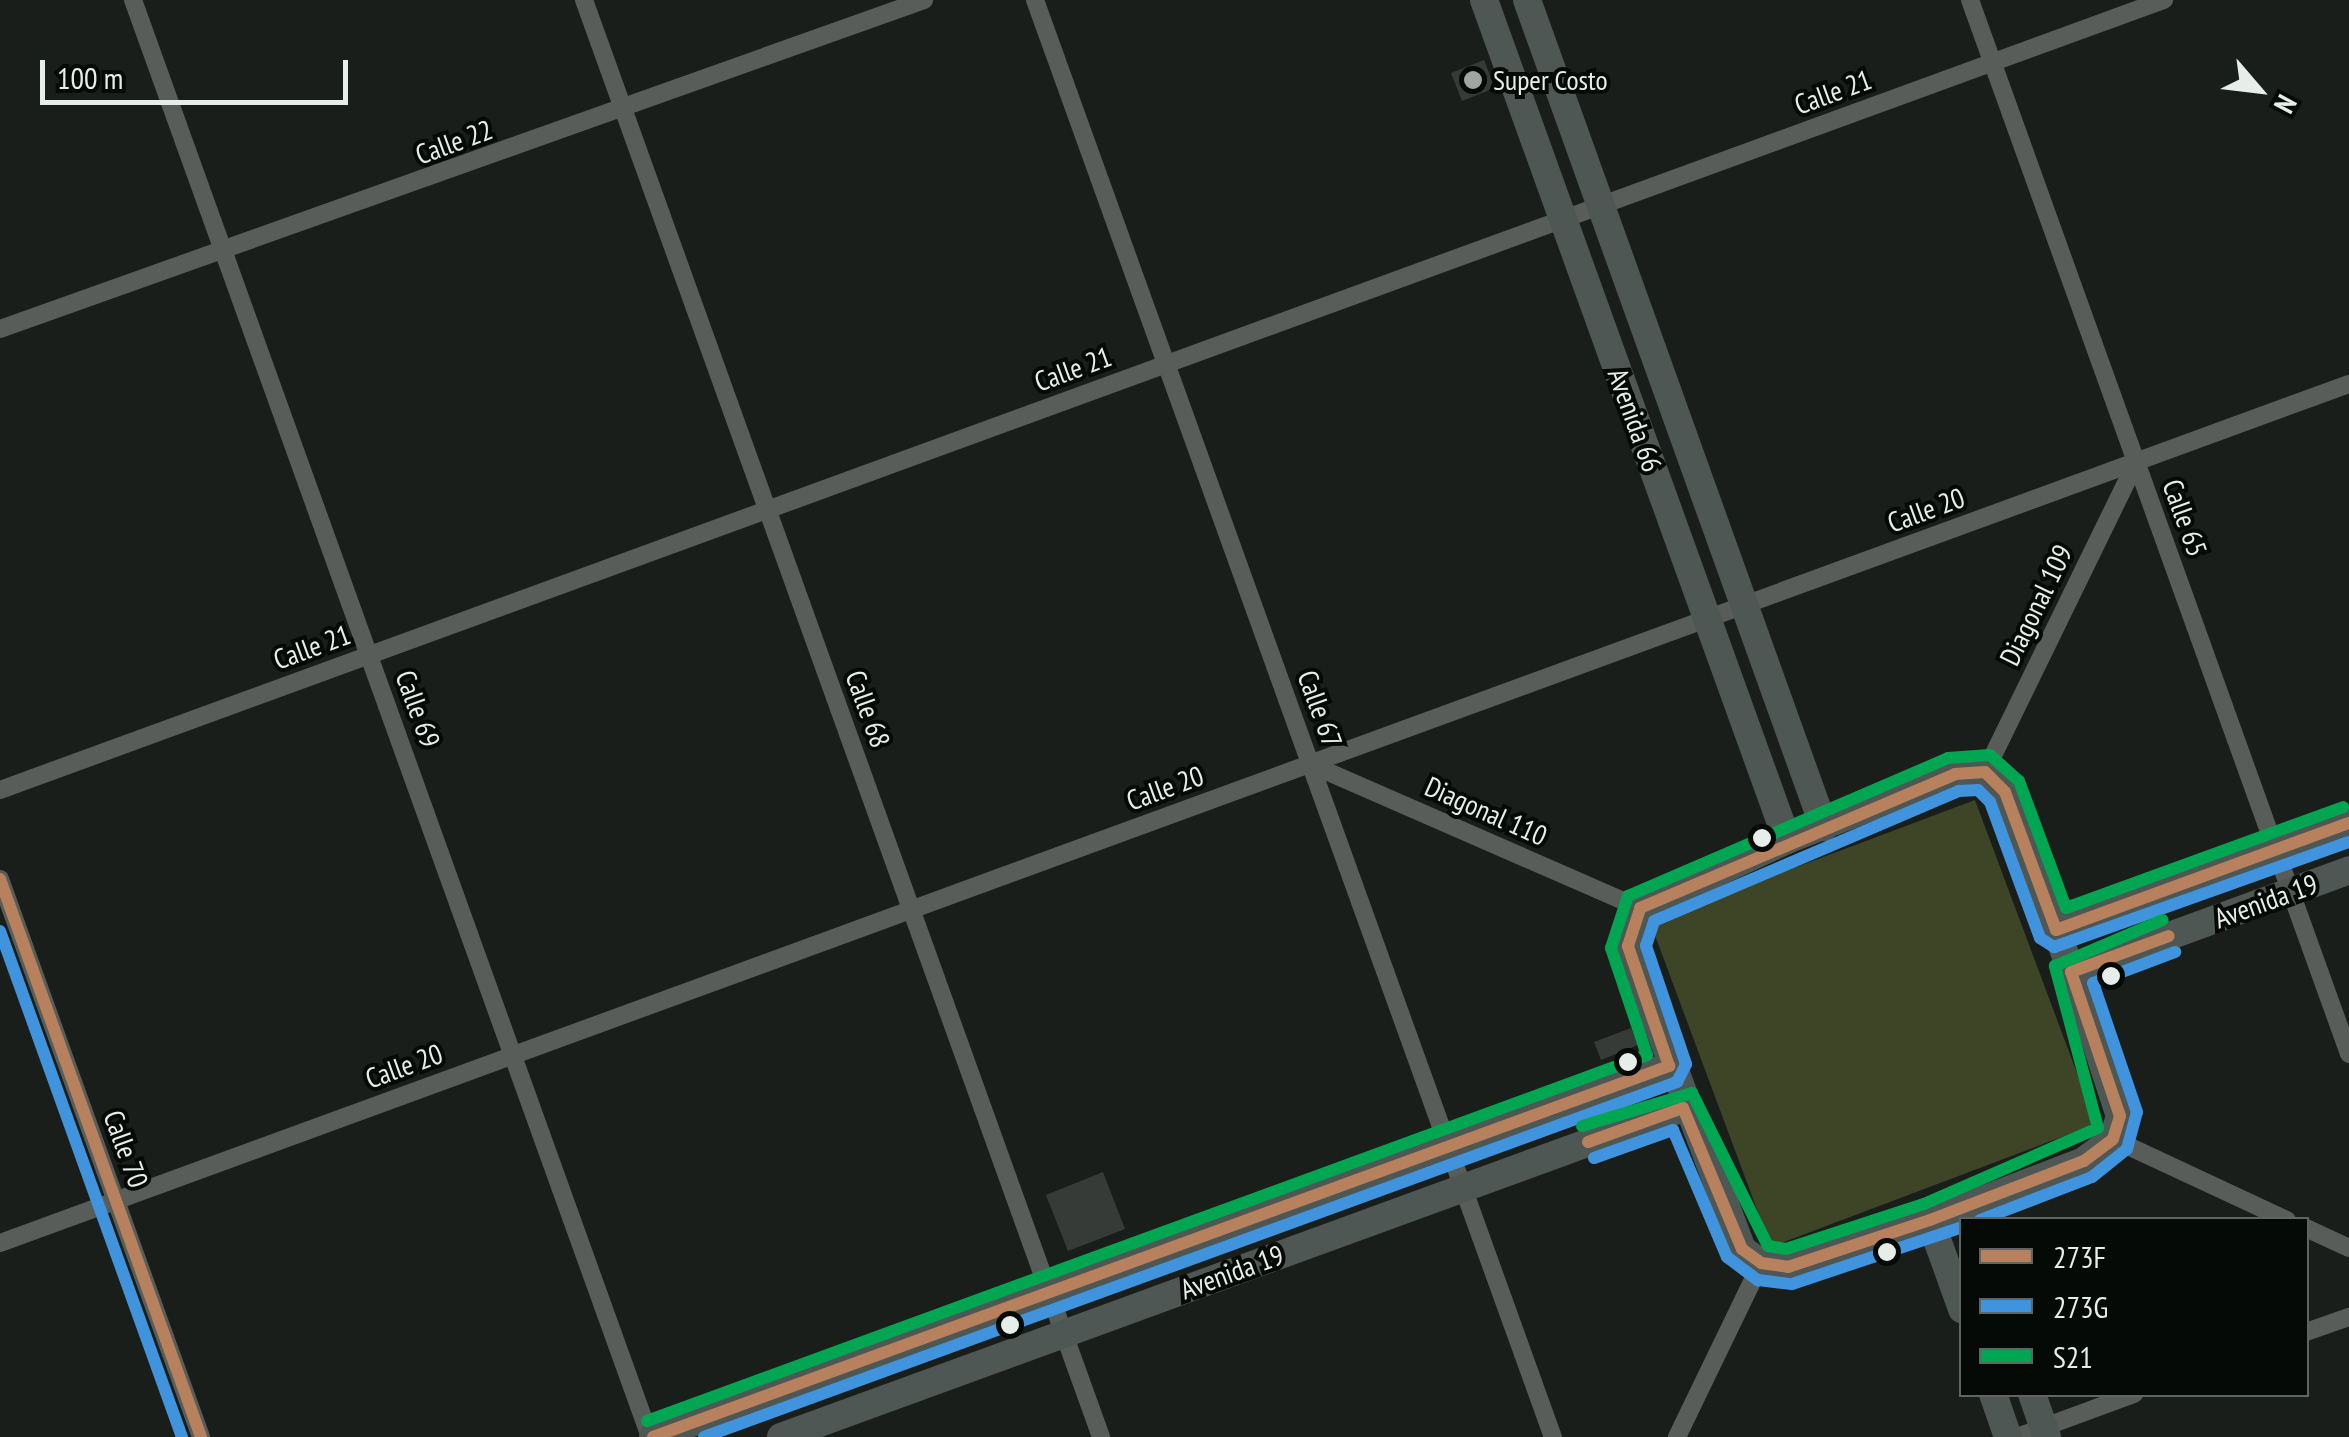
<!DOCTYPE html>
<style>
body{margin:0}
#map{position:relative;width:2349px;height:1437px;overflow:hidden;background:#191e1b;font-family:"PT Sans Narrow",sans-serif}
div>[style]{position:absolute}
.green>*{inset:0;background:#3e4426}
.building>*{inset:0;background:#373b37}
.minor>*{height:18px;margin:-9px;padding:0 9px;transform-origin:9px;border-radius:9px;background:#585d5a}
.secondary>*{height:28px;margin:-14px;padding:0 14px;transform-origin:14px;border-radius:14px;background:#4f5754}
.bus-1>*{height:12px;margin:-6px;padding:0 6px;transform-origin:6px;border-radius:6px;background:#b6815c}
.bus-2>*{height:12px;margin:-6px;padding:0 6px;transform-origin:6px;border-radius:6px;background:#4094de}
.bus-3>*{height:12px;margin:-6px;padding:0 6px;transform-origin:6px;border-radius:6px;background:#00a651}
.dots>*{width:28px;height:28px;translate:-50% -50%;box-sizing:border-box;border:5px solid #050a07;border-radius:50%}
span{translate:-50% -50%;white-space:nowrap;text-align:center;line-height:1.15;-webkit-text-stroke:8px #050a07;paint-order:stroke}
.poi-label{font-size:28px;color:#e7eeea}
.left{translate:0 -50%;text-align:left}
.street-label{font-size:28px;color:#e7eeea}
.legend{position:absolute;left:1959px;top:1217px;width:350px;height:180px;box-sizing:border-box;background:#050a07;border:2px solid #5f6562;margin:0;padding:12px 18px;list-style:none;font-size:30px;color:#e7eeea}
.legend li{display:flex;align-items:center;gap:20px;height:50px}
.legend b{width:50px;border:2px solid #5f6562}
.north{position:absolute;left:2209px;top:40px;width:100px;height:100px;-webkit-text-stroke:8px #050a07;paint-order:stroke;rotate:118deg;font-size:28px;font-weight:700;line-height:40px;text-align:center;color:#e7eeea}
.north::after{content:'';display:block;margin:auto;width:35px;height:45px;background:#e7eeea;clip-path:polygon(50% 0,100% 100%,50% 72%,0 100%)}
.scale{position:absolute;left:40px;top:60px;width:308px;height:45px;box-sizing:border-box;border:5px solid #e7eeea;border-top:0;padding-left:12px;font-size:30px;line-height:35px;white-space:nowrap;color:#e7eeea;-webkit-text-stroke:8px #050a07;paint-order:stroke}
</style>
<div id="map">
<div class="green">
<div style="clip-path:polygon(1975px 800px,2096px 1124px,1771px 1247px,1650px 922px)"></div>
</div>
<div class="building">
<div style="clip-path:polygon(1484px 60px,1495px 88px,1462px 101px,1451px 73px)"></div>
<div style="clip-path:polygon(1631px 1028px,1638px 1045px,1601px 1060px,1594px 1042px)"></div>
<div style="clip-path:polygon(1103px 1172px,1125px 1229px,1068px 1251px,1046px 1195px)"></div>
</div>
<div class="minor">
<div style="left:133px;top:0;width:1527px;rotate:70.21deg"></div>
<div style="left:584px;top:0;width:1527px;rotate:70.21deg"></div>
<div style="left:1035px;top:0;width:1528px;rotate:70.18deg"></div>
<div style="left:1970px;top:0;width:1120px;rotate:70.22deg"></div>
<div style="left:0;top:329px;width:981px;rotate:-19.6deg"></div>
<div style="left:1310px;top:764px;width:360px;rotate:23.6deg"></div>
<div style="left:1985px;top:772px;width:345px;rotate:-64deg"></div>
<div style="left:0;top:790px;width:2304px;rotate:-20.06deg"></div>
<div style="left:0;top:879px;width:593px;rotate:70.19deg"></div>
<div style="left:2113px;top:1139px;width:192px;rotate:25deg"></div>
<div style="left:2306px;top:1228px;width:47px;rotate:24.9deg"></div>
<div style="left:0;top:1243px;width:2501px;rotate:-20.09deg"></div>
<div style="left:2306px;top:1332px;width:46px;rotate:-19.2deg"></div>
<div style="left:1677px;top:1437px;width:193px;rotate:-64.2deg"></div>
<div style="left:2017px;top:1437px;width:125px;rotate:-20.2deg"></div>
</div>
<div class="secondary">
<div style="left:1484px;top:0;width:893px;rotate:70.16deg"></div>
<div style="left:1527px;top:0;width:879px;rotate:70.25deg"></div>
<div style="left:1985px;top:772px;width:28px;rotate:45deg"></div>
<div style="left:2005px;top:792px;width:219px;rotate:69.7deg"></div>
<div style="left:2081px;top:997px;width:125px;rotate:71.9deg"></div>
<div style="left:2120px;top:1116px;width:24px;rotate:107deg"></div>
<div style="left:2113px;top:1139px;width:36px;rotate:143deg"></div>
<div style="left:2084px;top:1161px;width:165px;rotate:159deg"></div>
<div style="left:1930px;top:1220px;width:150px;rotate:161.7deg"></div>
<div style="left:1788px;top:1267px;width:27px;rotate:-172deg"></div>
<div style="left:1761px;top:1263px;width:24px;rotate:-144deg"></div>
<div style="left:1742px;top:1249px;width:324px;rotate:-110.6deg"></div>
<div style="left:1628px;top:946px;width:40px;rotate:-72deg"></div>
<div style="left:1640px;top:908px;width:162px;rotate:-24.8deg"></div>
<div style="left:1787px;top:840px;width:180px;rotate:-21.4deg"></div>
<div style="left:1955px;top:774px;width:30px;rotate:-4deg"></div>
<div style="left:2056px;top:930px;width:312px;rotate:-20.1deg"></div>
<div style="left:2071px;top:972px;width:296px;rotate:-20.1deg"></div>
<div style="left:1930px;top:1220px;width:95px;rotate:70.2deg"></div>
<div style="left:1993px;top:1394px;width:46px;rotate:70.8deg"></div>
<div style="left:2032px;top:1394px;width:46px;rotate:70.8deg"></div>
<div style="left:653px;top:1437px;width:1082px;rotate:-20.06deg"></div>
<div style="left:781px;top:1437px;width:960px;rotate:-20.04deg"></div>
</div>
<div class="bus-1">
<div style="left:0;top:879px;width:593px;rotate:70.19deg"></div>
<div style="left:1588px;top:1142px;width:101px;rotate:-19.7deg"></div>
<div style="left:1683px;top:1108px;width:153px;rotate:67.3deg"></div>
<div style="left:1742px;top:1249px;width:24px;rotate:36deg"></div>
<div style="left:1761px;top:1263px;width:27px;rotate:8deg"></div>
<div style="left:1788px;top:1267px;width:150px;rotate:-18.3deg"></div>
<div style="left:1930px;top:1220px;width:165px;rotate:-21deg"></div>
<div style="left:2084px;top:1161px;width:36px;rotate:-37deg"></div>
<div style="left:2113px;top:1139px;width:24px;rotate:-73deg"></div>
<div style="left:2120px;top:1116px;width:152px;rotate:-108.8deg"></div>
<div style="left:2071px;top:972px;width:104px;rotate:-20.2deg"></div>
<div style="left:653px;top:1437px;width:1082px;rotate:-20.06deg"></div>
<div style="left:1669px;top:1066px;width:127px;rotate:-108.9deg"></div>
<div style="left:1628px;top:946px;width:40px;rotate:-72deg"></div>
<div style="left:1640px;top:908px;width:342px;rotate:-23deg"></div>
<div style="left:1955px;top:774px;width:30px;rotate:-4deg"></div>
<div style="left:1985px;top:772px;width:28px;rotate:45deg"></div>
<div style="left:2005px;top:792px;width:147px;rotate:69.7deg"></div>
<div style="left:2056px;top:930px;width:312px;rotate:-20.1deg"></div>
</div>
<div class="bus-2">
<div style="left:0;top:931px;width:538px;rotate:70.22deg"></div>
<div style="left:1594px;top:1158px;width:84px;rotate:-19.5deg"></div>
<div style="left:1673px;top:1130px;width:138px;rotate:67deg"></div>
<div style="left:1727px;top:1257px;width:39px;rotate:37deg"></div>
<div style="left:1758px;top:1280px;width:34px;rotate:7deg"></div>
<div style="left:1792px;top:1284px;width:179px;rotate:-18.5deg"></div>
<div style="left:1980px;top:1220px;width:120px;rotate:-21deg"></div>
<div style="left:2092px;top:1177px;width:45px;rotate:-38.7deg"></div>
<div style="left:2127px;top:1149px;width:38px;rotate:-75deg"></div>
<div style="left:2137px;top:1112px;width:136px;rotate:-108.8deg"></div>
<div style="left:2093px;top:983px;width:88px;rotate:-20.7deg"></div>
<div style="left:704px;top:1437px;width:1036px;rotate:-20.04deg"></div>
<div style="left:1677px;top:1082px;width:20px;rotate:-63deg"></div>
<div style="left:1686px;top:1064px;width:125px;rotate:-108.7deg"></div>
<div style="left:1646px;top:946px;width:26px;rotate:-72deg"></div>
<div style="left:1654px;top:921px;width:332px;rotate:-23.1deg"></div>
<div style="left:1959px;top:791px;width:19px;rotate:-3deg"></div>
<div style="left:1978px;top:790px;width:17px;rotate:45deg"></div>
<div style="left:1990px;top:802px;width:145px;rotate:69.8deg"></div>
<div style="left:2040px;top:938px;width:17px;rotate:33deg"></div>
<div style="left:2054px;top:947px;width:313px;rotate:-19.6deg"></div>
</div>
<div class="bus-3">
<div style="left:1582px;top:1126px;width:115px;rotate:-16.7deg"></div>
<div style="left:1692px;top:1093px;width:171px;rotate:63.6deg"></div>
<div style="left:1768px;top:1246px;width:18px;rotate:9deg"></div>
<div style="left:1786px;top:1249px;width:145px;rotate:-18.1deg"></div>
<div style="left:1924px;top:1204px;width:190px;rotate:-23.6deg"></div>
<div style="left:2098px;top:1128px;width:168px;rotate:-104.9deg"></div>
<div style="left:2055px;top:966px;width:117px;rotate:-23.1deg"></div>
<div style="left:647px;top:1421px;width:1065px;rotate:-20.1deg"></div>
<div style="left:1647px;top:1055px;width:113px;rotate:-108.6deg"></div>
<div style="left:1611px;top:948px;width:55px;rotate:-71.9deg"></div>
<div style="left:1628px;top:896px;width:348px;rotate:-23.3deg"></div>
<div style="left:1948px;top:758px;width:42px;rotate:-4.1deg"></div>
<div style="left:1990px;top:755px;width:39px;rotate:42deg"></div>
<div style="left:2019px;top:781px;width:135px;rotate:69.7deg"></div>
<div style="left:2066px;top:908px;width:295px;rotate:-20deg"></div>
</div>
<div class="dots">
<div style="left:1473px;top:80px;background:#9fa5a2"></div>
<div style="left:1762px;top:838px;background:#e7eeea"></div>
<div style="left:2111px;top:976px;background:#e7eeea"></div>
<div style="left:1628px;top:1062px;background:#e7eeea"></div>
<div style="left:1887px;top:1252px;background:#e7eeea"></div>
<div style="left:1010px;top:1325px;background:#e7eeea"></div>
</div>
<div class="poi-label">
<span class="left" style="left:1493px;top:80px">Super Costo</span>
</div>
<div class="street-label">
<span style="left:1833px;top:92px;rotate:-20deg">Calle 21</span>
<span style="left:454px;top:142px;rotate:-20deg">Calle 22</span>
<span style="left:1073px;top:369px;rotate:-20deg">Calle 21</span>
<span style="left:1635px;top:420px;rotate:70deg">Avenida 66</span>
<span style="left:1926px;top:510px;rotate:-20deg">Calle 20</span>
<span style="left:2185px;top:518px;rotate:70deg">Calle 65</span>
<span style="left:2036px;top:605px;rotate:-64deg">Diagonal 109</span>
<span style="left:312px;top:647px;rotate:-20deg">Calle 21</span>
<span style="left:418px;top:709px;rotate:70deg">Calle 69</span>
<span style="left:868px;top:709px;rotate:70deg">Calle 68</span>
<span style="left:1320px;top:709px;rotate:70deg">Calle 67</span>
<span style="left:1165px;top:788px;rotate:-20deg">Calle 20</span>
<span style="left:1486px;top:811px;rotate:24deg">Diagonal 110</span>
<span style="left:2266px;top:901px;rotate:-20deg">Avenida 19</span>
<span style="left:404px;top:1066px;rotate:-20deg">Calle 20</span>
<span style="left:126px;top:1149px;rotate:70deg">Calle 70</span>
<span style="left:1232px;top:1272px;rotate:-20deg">Avenida 19</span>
</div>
<ul class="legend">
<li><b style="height:12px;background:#b6815c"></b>273F</li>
<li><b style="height:12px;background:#4094de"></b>273G</li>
<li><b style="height:12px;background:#00a651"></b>S21</li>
</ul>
<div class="north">N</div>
<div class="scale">100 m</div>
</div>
